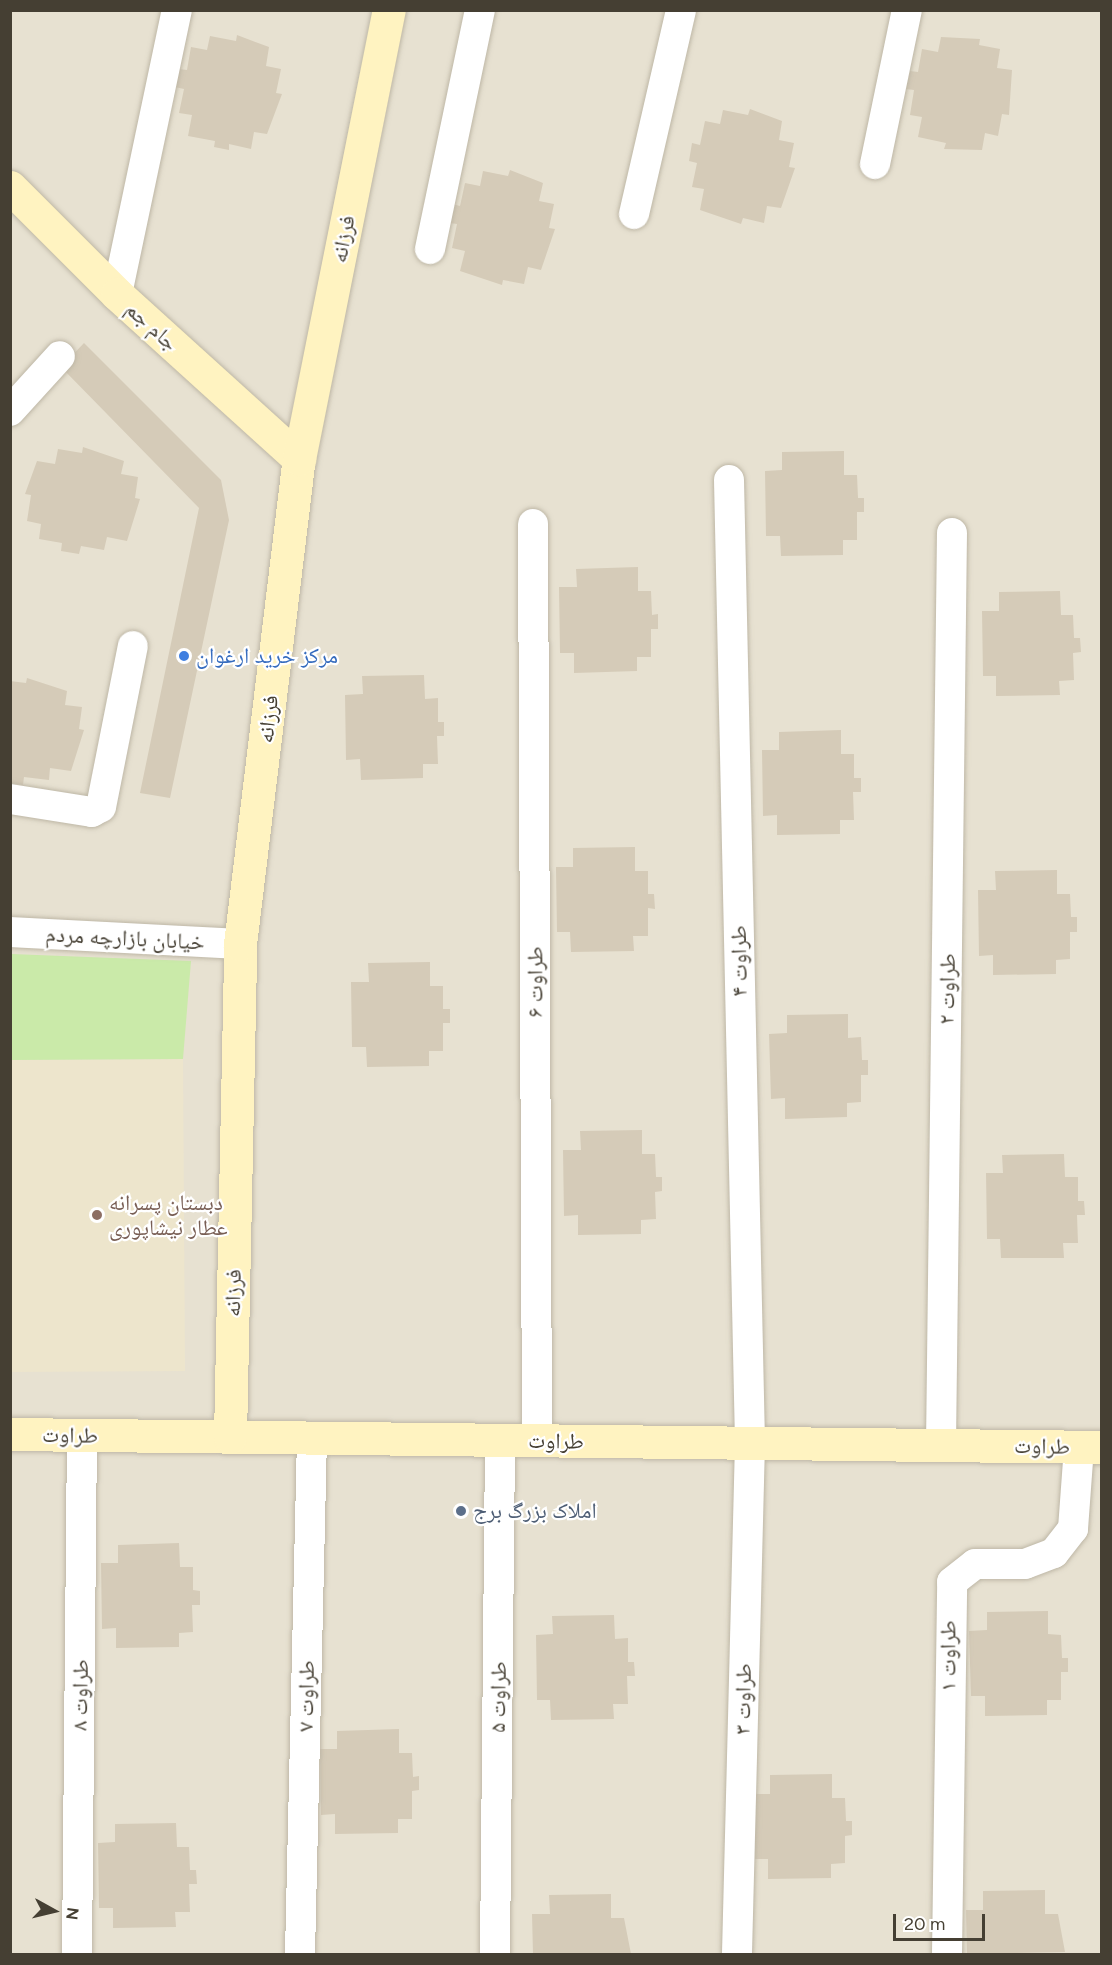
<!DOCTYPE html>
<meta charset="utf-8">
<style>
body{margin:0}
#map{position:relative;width:1112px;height:1965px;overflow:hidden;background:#f3efe3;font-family:Figtree,"Noto Naskh Arabic",sans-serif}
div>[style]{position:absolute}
.residential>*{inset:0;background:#e7e1d1}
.education>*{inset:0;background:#ede5cc}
.green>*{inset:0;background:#caeaa9}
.building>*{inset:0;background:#d5cbb8}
.roads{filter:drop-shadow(0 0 2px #beb7a6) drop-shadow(0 0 2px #beb7a6)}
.street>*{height:30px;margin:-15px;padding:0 15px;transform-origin:15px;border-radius:15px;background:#fff}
.secondary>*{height:33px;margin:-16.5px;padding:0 16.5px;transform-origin:16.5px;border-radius:16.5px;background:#fff3c1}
.dots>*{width:16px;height:16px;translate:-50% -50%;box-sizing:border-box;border:3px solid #fff;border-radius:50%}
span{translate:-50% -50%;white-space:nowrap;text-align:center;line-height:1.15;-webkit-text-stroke:4.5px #fff;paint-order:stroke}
.street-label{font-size:22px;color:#453f33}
.shop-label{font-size:22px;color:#366cbe}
.left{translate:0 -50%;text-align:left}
.education-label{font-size:22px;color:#785e54}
.service-label{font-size:22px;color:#4e5e75}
.frame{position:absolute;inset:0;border:12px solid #453f33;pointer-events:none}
.north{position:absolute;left:24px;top:1881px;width:60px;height:60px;-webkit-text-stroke:4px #fff;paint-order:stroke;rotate:98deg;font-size:16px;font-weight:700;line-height:24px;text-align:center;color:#453f33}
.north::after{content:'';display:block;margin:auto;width:21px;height:27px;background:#453f33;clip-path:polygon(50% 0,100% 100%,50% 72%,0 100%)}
.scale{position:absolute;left:893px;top:1914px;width:92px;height:27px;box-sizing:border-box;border:3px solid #453f33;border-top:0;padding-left:8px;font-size:18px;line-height:21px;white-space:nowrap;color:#453f33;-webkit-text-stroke:4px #fff;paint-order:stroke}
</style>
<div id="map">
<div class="residential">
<div style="clip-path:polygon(11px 11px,1101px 11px,1101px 1954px,11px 1954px)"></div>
</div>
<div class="education">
<div style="clip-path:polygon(183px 1059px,185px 1371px,11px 1372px,10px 1060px)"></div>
</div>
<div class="green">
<div style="clip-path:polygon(11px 954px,191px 961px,183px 1059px,11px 1060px)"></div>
</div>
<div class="building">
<div style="clip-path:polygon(237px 35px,269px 47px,266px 66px,281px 69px,276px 93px,282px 94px,267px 134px,254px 132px,251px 149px,229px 144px,229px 150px,214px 147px,215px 141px,188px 136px,192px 115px,179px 113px,184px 89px,175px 87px,179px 69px,187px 70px,191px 47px,207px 50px,210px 36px,236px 41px)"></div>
<div style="clip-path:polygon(941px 37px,980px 39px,979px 45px,1000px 49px,997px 68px,1012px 70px,1009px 115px,1002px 114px,998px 136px,985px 133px,982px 150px,944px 149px,946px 143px,918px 137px,922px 117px,910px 115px,914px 90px,906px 89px,910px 71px,918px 72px,922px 49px,938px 52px)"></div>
<div style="clip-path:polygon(750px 109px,782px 121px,779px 140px,794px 143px,789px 167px,795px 168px,781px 208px,767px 206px,764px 223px,743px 218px,741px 224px,700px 210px,704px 189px,692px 187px,697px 163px,689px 161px,692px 143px,700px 145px,705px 121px,720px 124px,723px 110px,748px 115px)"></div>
<div style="clip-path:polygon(510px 170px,543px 183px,539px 201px,554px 204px,549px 228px,555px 229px,541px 270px,528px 267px,524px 284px,503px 280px,502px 285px,460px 271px,465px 251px,452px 248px,457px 224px,449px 223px,452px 204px,460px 206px,465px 183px,480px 186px,483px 171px,508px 176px)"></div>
<div style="clip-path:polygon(84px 343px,221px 480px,229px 520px,170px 798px,140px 793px,199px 508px,61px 367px)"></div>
<div style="clip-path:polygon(83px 447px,124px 461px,121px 474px,138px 477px,135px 498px,140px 499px,127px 541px,107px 537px,104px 550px,81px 546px,79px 554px,61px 551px,62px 543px,39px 539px,41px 524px,27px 521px,31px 495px,25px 494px,37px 461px,55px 464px,58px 449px,82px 453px)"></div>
<div style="clip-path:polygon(844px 451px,844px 475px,857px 475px,858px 498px,864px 498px,864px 512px,857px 512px,857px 540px,843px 540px,843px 555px,781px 556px,780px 536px,766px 536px,765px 471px,782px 470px,782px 452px)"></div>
<div style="clip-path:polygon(638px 567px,638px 591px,651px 591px,652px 615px,658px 614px,658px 629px,651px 629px,651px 657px,637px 657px,637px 671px,574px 673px,574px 653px,560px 653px,559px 587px,577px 587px,576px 569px)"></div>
<div style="clip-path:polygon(1060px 591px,1061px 615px,1073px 615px,1074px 638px,1080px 638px,1081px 652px,1073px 653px,1074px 680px,1059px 681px,1060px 695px,996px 696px,996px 676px,983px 676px,982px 611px,999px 611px,999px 592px)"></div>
<div style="clip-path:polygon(424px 675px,425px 699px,438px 698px,438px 722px,444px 722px,444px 736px,437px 736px,438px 764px,423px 764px,423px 778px,361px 780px,360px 759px,346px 760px,345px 695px,363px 694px,362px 676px)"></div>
<div style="clip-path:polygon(27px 678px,67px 691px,65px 705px,82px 707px,79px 729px,84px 730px,71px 771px,50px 768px,49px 780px,24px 777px,23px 785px,10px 783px,10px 681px,26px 683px)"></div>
<div style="clip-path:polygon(841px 730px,841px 754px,854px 754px,854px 778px,861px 778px,861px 792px,853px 792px,854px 820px,840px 820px,840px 834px,777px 835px,777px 815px,763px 816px,762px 750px,779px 750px,779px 732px)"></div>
<div style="clip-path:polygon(635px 847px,635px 871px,648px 871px,648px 894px,654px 894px,655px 909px,648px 908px,648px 936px,633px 936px,634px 951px,571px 952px,570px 932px,557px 932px,556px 867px,573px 867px,573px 848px)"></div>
<div style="clip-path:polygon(1057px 870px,1057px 894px,1070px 894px,1071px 917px,1077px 917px,1077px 932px,1070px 932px,1070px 959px,1056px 960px,1056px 974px,993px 975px,993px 955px,979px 956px,978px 890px,996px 890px,995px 871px)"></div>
<div style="clip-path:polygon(430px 962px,430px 986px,443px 986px,443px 1009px,450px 1009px,450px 1023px,443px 1023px,443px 1051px,429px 1051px,429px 1066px,367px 1067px,366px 1047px,352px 1047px,351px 982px,369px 982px,368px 963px)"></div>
<div style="clip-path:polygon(848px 1014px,848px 1038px,861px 1037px,862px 1060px,868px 1060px,868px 1075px,861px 1075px,861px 1102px,847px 1103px,847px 1117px,785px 1119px,785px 1098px,771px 1099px,769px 1034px,787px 1033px,787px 1015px)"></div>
<div style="clip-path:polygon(642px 1130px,642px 1154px,655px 1154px,656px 1177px,662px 1177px,662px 1191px,655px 1192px,656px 1219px,641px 1220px,641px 1234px,578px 1235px,578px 1215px,564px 1216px,563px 1150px,581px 1150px,580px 1131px)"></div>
<div style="clip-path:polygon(1064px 1154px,1065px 1177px,1078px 1177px,1078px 1201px,1084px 1201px,1085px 1215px,1077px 1215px,1078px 1243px,1063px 1243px,1064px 1258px,1001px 1258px,1000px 1239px,987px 1239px,986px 1173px,1003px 1173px,1002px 1155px)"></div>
<div style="clip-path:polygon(179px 1543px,180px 1567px,193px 1567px,193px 1590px,200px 1591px,200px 1605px,192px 1605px,193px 1632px,179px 1633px,179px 1647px,116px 1648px,116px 1628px,102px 1629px,101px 1563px,118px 1563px,118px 1545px)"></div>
<div style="clip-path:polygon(1048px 1611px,1048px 1634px,1061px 1635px,1062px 1658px,1068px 1658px,1068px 1672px,1061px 1672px,1061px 1700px,1047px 1700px,1047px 1715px,985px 1716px,985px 1696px,971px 1696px,969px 1631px,987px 1630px,987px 1612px)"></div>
<div style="clip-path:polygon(614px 1615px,615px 1639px,628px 1638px,628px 1662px,634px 1662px,635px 1676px,627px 1676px,628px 1704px,613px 1704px,614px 1719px,551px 1720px,550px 1700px,537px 1700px,536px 1635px,553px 1634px,552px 1616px)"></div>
<div style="clip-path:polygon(399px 1729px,399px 1753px,412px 1753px,413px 1777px,419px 1776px,419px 1790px,412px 1791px,412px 1819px,398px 1819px,398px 1833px,335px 1834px,335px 1814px,321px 1815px,320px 1749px,337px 1749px,337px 1731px)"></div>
<div style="clip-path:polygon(832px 1774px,832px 1798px,845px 1798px,846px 1821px,852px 1821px,852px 1835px,845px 1836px,845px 1863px,831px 1864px,831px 1878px,768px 1879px,768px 1859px,755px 1859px,753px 1794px,770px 1794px,770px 1775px)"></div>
<div style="clip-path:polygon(176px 1823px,177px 1847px,189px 1847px,190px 1870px,196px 1870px,197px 1884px,189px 1884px,190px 1912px,175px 1912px,176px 1927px,113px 1928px,113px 1908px,99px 1908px,98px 1843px,115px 1842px,115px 1824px)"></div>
<div style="clip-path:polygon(1045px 1890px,1045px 1914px,1058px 1914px,1065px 1952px,967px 1954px,966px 1910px,983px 1910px,983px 1891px)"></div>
<div style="clip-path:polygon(611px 1894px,611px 1918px,624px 1918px,631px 1954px,533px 1954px,532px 1914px,550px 1914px,549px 1895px)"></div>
</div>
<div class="roads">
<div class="street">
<div style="left:875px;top:164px;width:157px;rotate:-78.3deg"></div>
<div style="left:634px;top:214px;width:209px;rotate:-77deg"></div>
<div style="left:430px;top:249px;width:244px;rotate:-78.2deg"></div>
<div style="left:117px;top:294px;width:290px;rotate:-78.1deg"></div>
<div style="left:10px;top:411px;width:74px;rotate:-47.7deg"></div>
<div style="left:729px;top:480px;width:963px;rotate:88.75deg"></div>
<div style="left:750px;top:1443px;width:511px;rotate:91.46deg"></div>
<div style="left:533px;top:524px;width:917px;rotate:89.75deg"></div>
<div style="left:10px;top:799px;width:83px;rotate:9deg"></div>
<div style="left:92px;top:812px;width:10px;rotate:-29deg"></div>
<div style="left:101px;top:807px;width:164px;rotate:-78.8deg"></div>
<div style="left:10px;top:932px;width:230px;rotate:3deg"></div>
<div style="left:941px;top:1445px;width:912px;rotate:-89.31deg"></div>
<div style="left:77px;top:1954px;width:519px;rotate:-89.45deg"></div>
<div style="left:300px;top:1954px;width:516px;rotate:-88.67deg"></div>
<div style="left:495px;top:1954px;width:514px;rotate:-89.44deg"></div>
<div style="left:947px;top:1954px;width:372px;rotate:-89.2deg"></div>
<div style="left:952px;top:1582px;width:29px;rotate:-38deg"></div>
<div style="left:975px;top:1564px;width:50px"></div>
<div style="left:1025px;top:1564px;width:31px;rotate:-21deg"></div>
<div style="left:1054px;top:1553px;width:31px;rotate:-52deg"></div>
<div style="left:1073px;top:1529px;width:82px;rotate:-85.8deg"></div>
</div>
<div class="secondary">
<div style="left:10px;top:187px;width:151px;rotate:45deg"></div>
<div style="left:117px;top:294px;width:246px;rotate:42.2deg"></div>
<div style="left:10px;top:1434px;width:1092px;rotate:0.68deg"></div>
<div style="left:230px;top:1437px;width:493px;rotate:-88.8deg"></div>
<div style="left:240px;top:944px;width:489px;rotate:-83.1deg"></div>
<div style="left:299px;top:459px;width:458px;rotate:-78.7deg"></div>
</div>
</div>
<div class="dots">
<div style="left:184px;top:656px;background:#3f7fe0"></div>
<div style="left:97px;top:1215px;background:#8d6e63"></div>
<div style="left:461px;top:1511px;background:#5c6f8a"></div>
</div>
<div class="street-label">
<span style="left:343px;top:239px;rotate:-79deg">فرزانه</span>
<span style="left:152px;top:326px;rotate:42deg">جام جم</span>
<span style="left:268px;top:719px;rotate:-83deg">فرزانه</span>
<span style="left:125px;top:938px;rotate:3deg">خیابان بازارچه مردم</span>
<span style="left:739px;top:961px;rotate:-91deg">طراوت ۴</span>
<span style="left:535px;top:982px;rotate:-90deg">طراوت ۶</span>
<span style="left:947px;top:989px;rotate:-89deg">طراوت ۲</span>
<span style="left:233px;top:1293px;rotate:-89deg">فرزانه</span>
<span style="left:70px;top:1435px;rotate:1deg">طراوت</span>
<span style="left:556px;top:1441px;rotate:1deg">طراوت</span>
<span style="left:1042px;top:1446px;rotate:1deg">طراوت</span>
<span style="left:948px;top:1656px;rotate:-90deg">طراوت ۱</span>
<span style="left:80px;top:1695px;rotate:-89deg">طراوت ۸</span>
<span style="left:306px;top:1696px;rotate:-89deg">طراوت ۷</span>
<span style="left:498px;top:1697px;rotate:-89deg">طراوت ۵</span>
<span style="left:743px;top:1699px;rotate:-89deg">طراوت ۳</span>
</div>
<div class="shop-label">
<span class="left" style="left:196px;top:656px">مرکز خرید ارغوان</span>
</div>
<div class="education-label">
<span class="left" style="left:109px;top:1215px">دبستان پسرانه<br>عطار نیشاپوری</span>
</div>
<div class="service-label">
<span class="left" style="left:473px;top:1511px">املاک بزرگ برج</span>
</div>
<div class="frame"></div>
<div class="north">N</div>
<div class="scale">20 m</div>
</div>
